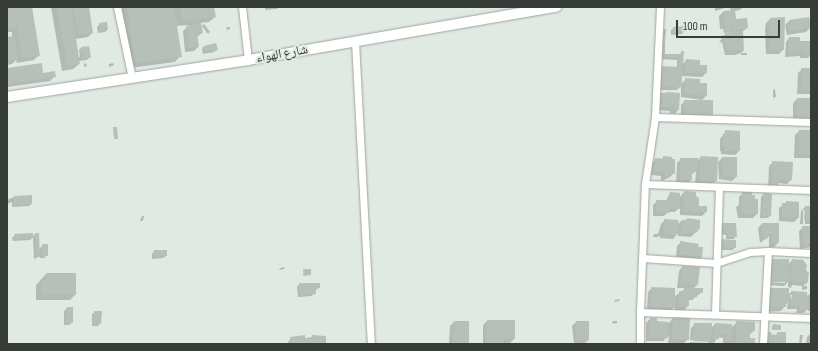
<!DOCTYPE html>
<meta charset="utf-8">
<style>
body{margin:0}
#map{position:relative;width:818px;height:351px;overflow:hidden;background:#e0e9e2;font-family:"Sofia Sans Condensed","Noto Naskh Arabic",sans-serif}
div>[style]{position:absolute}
.shadow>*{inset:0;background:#0003}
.building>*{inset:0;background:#b7bfb9}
.roads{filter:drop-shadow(0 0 1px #9da59e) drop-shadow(0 0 1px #9da59e)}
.street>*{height:7px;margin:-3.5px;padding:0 3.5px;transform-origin:3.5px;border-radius:3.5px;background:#fff}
.secondary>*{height:10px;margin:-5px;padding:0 5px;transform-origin:5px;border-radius:5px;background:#fff}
span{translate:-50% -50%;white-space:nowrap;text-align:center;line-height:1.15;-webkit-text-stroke:4px #e0e9e2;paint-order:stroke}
.street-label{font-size:13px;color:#383c39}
.frame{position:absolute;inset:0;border:8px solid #383c39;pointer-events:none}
.scale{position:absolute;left:676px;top:20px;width:104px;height:18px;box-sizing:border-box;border:2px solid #383c39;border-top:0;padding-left:5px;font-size:12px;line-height:14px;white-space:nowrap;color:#383c39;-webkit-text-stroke:3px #e0e9e2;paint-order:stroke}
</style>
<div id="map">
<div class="shadow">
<div style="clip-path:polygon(7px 7px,31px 7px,39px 55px,34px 60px,17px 63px,16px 60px,12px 64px,7px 65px,7px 38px,12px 37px,12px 32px,7px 32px)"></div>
<div style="clip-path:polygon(51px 7px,88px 7px,92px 33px,88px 37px,75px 39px,78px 57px,80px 57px,79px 50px,81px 48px,89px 57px,87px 60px,78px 61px,79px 64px,73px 69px,62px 71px)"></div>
<div style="clip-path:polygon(121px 7px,213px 7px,215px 17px,209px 22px,200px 23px,202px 33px,197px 37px,198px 47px,194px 51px,185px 52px,183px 31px,189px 25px,176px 26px,180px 56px,175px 62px,130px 68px)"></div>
<div style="clip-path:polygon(265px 7px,279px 7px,277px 9px,265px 10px)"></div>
<div style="clip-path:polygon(715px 7px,728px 7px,715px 11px)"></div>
<div style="clip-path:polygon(730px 7px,743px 7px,740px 10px,734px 11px,735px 20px,747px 28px,742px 32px,743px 51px,741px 53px,747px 53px,747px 55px,741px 55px,741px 53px,735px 55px,725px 55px,722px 42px,719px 43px,723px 36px,730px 35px,729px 32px,724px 33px,723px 29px,720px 29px,719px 16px,723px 12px,731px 12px)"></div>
<div style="clip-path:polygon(809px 18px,810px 28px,806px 32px,787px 35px,785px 25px,789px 21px)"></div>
<div style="clip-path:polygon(770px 19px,783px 50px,779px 54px,766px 54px,765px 29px,766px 23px)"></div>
<div style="clip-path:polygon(100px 24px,107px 30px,105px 32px,98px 33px,97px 27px)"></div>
<div style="clip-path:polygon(204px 24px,210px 32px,208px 34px,202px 26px)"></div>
<div style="clip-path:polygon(227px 27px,230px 27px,230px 29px,226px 30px)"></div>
<div style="clip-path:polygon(674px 28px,684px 31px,682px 34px,671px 35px,671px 30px)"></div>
<div style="clip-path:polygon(664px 29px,666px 29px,664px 55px,679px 55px,682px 52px,682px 65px,686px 60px,699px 66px,706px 73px,702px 77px,681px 76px,681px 84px,686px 79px,699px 84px,706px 96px,702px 100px,681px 97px,681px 86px,677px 90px,655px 90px,677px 67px,677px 60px,659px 59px)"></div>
<div style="clip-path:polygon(789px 38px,799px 42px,811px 42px,811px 55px,808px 58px,800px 58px,800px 56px,785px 57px,786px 42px)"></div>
<div style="clip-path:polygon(204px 46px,217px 50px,214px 52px,203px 54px,202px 49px)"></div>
<div style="clip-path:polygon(86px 63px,87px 66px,84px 67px,84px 64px)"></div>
<div style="clip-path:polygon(113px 63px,114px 65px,109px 67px,109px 64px)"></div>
<div style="clip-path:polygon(7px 69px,42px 74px,55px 76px,50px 81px,7px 87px)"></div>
<div style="clip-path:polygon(802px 69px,811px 69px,811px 94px,797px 94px,798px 73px)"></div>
<div style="clip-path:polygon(775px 89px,776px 97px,773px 98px,773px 90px)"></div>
<div style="clip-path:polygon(659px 94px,678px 110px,675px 114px,670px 113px,670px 111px,655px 110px)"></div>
<div style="clip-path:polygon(797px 99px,811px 99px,793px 122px,793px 103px)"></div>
<div style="clip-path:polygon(685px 101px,708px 120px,681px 119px,681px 105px)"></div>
<div style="clip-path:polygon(726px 131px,739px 151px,735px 155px,721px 154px,721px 151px,720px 151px,720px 139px)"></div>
<div style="clip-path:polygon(799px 131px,811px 131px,811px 158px,794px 158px,795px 135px)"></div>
<div style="clip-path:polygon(701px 157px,716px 181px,712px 185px,695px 184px,696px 171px,691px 175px,691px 180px,687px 184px,676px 183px,677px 163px,681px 159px,697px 161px)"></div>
<div style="clip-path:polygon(671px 158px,674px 173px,670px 177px,661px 181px,661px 176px,651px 175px,652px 163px,656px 159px)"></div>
<div style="clip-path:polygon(722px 158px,736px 158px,736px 177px,732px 181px,719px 179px,718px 162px)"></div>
<div style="clip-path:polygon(773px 162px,791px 180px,787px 184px,777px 183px,768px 189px,769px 166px)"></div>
<div style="clip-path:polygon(684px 192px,698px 207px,706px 212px,702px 216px,680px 215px,680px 207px,675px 212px,668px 212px,664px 216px,653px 216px,653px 205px,657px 201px,666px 201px,670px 193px,679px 198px)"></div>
<div style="clip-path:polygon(743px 193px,757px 200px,757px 214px,753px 218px,738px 218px,736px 207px,739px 205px,739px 197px)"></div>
<div style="clip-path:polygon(764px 194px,770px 216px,768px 218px,760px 218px,761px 197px)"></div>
<div style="clip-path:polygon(31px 196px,31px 204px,29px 206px,12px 207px,12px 202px,7px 204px,7px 200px,14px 197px)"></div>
<div style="clip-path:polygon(787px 202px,798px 203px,798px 218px,794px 222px,779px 221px,779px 208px)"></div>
<div style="clip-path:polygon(805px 207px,811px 207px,811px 224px,805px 224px,805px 210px,803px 210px,803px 224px,800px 224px,801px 211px)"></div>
<div style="clip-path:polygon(142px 216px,144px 216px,143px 221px,140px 221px)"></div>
<div style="clip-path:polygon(691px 219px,695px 233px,691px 237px,678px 236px,678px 233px,673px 239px,660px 238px,660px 235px,658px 237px,653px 237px,654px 234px,658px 234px,661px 224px,665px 220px,677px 226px,682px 220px)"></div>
<div style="clip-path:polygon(719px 224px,736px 236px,734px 239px,726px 239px,726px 235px,720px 234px)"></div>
<div style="clip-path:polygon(762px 224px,778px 224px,778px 243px,774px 247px,769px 247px,769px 236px,760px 243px,758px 228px)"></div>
<div style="clip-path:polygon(803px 227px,811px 227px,811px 247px,800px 249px,799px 231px)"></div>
<div style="clip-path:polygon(35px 234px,39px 249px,43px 245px,47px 255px,44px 258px,40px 258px,40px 256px,34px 259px,33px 237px,30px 240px,13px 241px,12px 238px,15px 235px,32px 237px)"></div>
<div style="clip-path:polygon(681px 242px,697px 248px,701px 257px,697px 261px,676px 258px,677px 246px)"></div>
<div style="clip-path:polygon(716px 242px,735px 247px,733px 250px,716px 250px)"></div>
<div style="clip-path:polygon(154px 251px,166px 256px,163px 258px,152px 259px,152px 254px)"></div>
<div style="clip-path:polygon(evenodd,792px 260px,805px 272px,808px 282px,803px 286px,807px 286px,807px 289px,802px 290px,802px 286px,792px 285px,791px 288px,788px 287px,788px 295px,791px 292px,806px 297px,811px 293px,811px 311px,808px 311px,808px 309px,803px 313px,796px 313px,797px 309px,787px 309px,788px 302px,781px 311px,765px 312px,767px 293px,771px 289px,788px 289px,788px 282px,784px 286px,765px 285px,765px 282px,785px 283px,788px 265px,792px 260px,790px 295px,792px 295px,792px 304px,790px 295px)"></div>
<div style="clip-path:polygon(285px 267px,284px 269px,279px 270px,280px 268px)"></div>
<div style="clip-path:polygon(682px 267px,697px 285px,693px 289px,702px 292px,692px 300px,688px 300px,688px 306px,684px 310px,675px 310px,675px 306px,670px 312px,647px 311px,648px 292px,652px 288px,674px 297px,686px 288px,677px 288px,679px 271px)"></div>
<div style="clip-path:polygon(304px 270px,310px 275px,303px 276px)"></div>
<div style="clip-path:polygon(46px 274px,75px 274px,75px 295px,70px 300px,36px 300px,36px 285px)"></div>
<div style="clip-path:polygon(299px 284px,319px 288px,315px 290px,312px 296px,298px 297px,297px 287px)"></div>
<div style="clip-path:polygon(620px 299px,619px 301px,614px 302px,615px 300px)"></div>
<div style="clip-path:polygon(67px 308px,72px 323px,69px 325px,64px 325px,64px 311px)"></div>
<div style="clip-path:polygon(95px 312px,100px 323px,98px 326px,92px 326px,92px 314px)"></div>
<div style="clip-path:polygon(673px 318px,689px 318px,688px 339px,684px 343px,668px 343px,669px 335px,663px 341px,646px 341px,646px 323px,650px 319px,656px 322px,669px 323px)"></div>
<div style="clip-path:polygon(487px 321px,514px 339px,510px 343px,503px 344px,483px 344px,483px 325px)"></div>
<div style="clip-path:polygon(613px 321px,617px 321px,617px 323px,612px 324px)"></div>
<div style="clip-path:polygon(454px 322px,468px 344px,449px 344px,450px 326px)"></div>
<div style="clip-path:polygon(576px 322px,588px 322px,588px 340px,584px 344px,574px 344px,572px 326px)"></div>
<div style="clip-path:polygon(737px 322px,754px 331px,749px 335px,749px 339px,754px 344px,723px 344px,723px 338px,718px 337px,714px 343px,690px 344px,690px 342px,708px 343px,708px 341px,690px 340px,691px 328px,695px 324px,711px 328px,715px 324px,731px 328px)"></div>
<div style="clip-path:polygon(772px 326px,773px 326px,780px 330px,772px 330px)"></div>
<div style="clip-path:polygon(778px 333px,785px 344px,763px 344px,770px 335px,775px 336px)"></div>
<div style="clip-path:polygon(811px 333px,811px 344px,806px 344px,807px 337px)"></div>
<div style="clip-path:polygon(800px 335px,803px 335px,801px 344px,799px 344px)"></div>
<div style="clip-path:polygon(313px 336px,325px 344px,287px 344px,291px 338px,310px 338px)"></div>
</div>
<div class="building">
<div style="clip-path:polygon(7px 7px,32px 7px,40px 56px,22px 58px,17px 27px,7px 28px)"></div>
<div style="clip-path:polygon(57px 7px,71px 7px,80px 64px,67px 66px)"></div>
<div style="clip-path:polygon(73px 7px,89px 7px,93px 33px,78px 35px)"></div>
<div style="clip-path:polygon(127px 7px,174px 7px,182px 57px,135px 63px)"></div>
<div style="clip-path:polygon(180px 7px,214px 7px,216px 17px,183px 21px)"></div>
<div style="clip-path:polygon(735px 10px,736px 19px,747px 18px,748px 28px,733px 31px,733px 25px,724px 26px,723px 11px)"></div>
<div style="clip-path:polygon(785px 17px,784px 50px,770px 50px,770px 35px,768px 35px,770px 18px)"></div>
<div style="clip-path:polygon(809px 17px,811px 28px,790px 31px,789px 20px)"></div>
<div style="clip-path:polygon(107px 22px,108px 30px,100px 31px,99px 23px)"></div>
<div style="clip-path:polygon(201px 23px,203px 33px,197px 34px,199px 47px,189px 48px,186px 26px)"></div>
<div style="clip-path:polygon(685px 26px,685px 32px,674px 33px,673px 27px)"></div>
<div style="clip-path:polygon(732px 26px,732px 31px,724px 33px,724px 27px)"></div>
<div style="clip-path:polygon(743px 31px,744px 51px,727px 50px,725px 39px,722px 39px,722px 36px,725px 35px,725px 33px)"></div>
<div style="clip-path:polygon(662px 35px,665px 35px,665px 54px,681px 54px,681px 51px,684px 51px,683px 65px,679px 65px,679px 57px,661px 57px)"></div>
<div style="clip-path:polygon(14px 36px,18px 59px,7px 61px,7px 37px)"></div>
<div style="clip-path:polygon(789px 37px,800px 37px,800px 41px,811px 41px,811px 55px,804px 55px,804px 52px,789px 54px)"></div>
<div style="clip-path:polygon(216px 43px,218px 50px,205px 52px,204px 46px)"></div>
<div style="clip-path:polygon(89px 46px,91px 58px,82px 59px,81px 47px)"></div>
<div style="clip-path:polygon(686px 59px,700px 60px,700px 65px,707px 65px,707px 73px,685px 73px)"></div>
<div style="clip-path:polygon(42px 63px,43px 73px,55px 71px,56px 77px,7px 84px,7px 68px)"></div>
<div style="clip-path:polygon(659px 66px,682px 67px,682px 87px,658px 86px)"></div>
<div style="clip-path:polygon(801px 68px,811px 68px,811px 91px,801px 91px)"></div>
<div style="clip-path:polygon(685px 78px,700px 79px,700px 83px,707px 83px,707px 96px,685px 93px)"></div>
<div style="clip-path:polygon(666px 92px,680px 93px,679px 110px,674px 110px,674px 107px,658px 107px,659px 93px,666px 93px)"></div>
<div style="clip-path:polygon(797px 98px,811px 98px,811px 119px,796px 119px)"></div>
<div style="clip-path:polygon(684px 100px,713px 100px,713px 116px,684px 116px)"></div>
<div style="clip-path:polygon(113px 127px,117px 127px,118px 139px,114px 139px)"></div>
<div style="clip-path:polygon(725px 130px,740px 131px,740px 151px,725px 151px,725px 147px,723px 147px,723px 134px,725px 134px)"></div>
<div style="clip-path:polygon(799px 130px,811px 130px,811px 155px,798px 154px)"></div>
<div style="clip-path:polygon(663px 156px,672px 157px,672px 159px,675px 159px,675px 174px,668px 173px,668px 177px,664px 177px,665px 172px,654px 172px,655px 158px,663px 159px)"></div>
<div style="clip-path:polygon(701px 156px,718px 157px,717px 181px,699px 181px)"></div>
<div style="clip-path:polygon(722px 157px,737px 157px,737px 177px,723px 176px)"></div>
<div style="clip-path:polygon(680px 158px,698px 158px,698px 172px,692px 171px,692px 180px,680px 180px)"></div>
<div style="clip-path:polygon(772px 161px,793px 162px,792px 180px,778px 180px,778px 186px,772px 185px)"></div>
<div style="clip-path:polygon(684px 191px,696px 192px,696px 196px,699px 198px,699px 206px,707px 206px,707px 212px,683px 212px)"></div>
<div style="clip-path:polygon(670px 192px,680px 193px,680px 209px,669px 208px,669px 213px,656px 212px,656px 200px,668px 200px)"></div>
<div style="clip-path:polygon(742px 192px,752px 192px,752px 195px,755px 195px,755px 199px,758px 199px,758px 214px,742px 214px,740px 202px,742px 202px)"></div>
<div style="clip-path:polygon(763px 193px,772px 194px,771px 216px,762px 216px)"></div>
<div style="clip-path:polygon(32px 195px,32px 204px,14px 205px,14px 196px)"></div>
<div style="clip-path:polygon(786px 201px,799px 202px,799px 218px,782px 217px,782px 203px,786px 203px)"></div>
<div style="clip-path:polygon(805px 206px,811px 206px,811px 220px,804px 220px)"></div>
<div style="clip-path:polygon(687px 218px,700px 220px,700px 228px,696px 233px,681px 233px,682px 220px,687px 220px)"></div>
<div style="clip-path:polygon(664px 219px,678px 220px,680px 227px,678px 227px,677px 235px,664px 234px)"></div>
<div style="clip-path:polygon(718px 223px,736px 223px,737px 237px,728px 237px,728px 233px,722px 232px,722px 228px,718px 228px)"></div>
<div style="clip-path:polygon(762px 223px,779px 223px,779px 243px,772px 243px,772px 234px,768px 234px,768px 238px,764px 240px,763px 234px,762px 234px)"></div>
<div style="clip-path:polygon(802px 226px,811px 226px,811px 243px,808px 243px,808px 245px,803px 246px)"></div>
<div style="clip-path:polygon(33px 233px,33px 238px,15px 239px,14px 234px)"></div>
<div style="clip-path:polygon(35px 233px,39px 233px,40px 257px,36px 257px)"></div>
<div style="clip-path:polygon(718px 239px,736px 240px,736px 248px,718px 247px)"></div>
<div style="clip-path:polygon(680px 241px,699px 244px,698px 247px,703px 247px,702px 258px,680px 254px)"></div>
<div style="clip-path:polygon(42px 244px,48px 244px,48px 256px,42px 255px)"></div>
<div style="clip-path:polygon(154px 250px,167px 250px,167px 256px,154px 256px)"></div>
<div style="clip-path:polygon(769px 259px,789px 259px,789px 282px,768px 282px)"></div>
<div style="clip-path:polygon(792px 259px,803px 260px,807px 265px,806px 271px,809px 272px,808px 282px,791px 281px)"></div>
<div style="clip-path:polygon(682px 266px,700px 267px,698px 285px,681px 284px)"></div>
<div style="clip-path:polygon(303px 269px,311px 269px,311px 275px,304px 275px)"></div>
<div style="clip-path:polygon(46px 273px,76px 273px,76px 295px,41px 295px,41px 279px,46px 279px)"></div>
<div style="clip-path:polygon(299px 283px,320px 283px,320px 288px,316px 288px,316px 294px,300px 295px)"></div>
<div style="clip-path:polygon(651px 287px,675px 288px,675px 308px,651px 307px)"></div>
<div style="clip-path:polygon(684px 288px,703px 288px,703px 293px,697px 293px,697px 297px,689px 297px,689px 306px,679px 306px,679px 291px,684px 291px)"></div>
<div style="clip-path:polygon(770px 288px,789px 288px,789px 302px,786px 302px,786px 307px,770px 307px)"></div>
<div style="clip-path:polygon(791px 291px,807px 292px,808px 310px,800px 310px,800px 306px,790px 305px,792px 295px,791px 295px)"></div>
<div style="clip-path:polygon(67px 307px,73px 307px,73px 323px,66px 323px)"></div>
<div style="clip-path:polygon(94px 311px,102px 311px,101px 324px,94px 323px)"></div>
<div style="clip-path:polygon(673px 317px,690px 317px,689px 340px,672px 339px)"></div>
<div style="clip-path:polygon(650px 318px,657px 318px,657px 321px,668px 322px,668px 338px,649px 338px)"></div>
<div style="clip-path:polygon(487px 320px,515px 320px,515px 339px,504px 339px,504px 344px,487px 344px)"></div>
<div style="clip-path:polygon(454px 321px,469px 321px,469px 344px,452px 344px)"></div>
<div style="clip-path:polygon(576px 321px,589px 321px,589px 340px,577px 340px)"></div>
<div style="clip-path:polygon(736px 321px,755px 322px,755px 331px,750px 331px,750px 338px,755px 338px,755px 344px,736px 344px)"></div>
<div style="clip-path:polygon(694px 323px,712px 323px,711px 342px,693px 341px)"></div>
<div style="clip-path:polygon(715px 323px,732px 324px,731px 340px,726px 340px,726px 334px,719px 334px,719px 339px,714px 339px)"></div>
<div style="clip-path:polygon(773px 324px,781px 325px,781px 330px,773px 330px)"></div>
<div style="clip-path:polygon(766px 332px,771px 332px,771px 334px,777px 335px,777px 332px,786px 332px,786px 344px,772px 344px,772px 341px,766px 341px)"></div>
<div style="clip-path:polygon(305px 335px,305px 338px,312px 337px,312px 335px,326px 336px,326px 344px,291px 344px,290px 337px)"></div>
</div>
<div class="roads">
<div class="street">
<div style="left:117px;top:7px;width:73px;rotate:78.1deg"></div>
<div style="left:242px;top:7px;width:53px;rotate:83.5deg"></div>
<div style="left:355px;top:41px;width:303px;rotate:87deg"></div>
<div style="left:655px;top:117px;width:156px;rotate:1.8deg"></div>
<div style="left:645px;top:184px;width:166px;rotate:2.1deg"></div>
<div style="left:643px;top:258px;width:73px;rotate:3.9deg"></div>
<div style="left:716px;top:263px;width:36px;rotate:-18deg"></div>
<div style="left:750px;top:252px;width:18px;rotate:-3deg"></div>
<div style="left:768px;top:251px;width:43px;rotate:2.7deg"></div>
<div style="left:640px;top:312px;width:171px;rotate:2deg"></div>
<div style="left:715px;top:314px;width:127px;rotate:-88.2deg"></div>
<div style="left:640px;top:344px;width:32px;rotate:-90deg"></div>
<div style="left:640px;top:312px;width:128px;rotate:-87.8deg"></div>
<div style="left:645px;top:184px;width:68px;rotate:-81.5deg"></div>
<div style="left:655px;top:117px;width:110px;rotate:-87.4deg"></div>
<div style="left:763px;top:344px;width:93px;rotate:-86.9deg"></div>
</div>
<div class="secondary">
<div style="left:7px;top:97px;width:244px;rotate:-8.7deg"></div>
<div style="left:248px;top:60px;width:313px;rotate:-9.8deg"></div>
</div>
</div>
<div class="street-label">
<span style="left:282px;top:54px;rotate:-10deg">شارع الهواء</span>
</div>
<div class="frame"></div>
<div class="scale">100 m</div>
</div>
